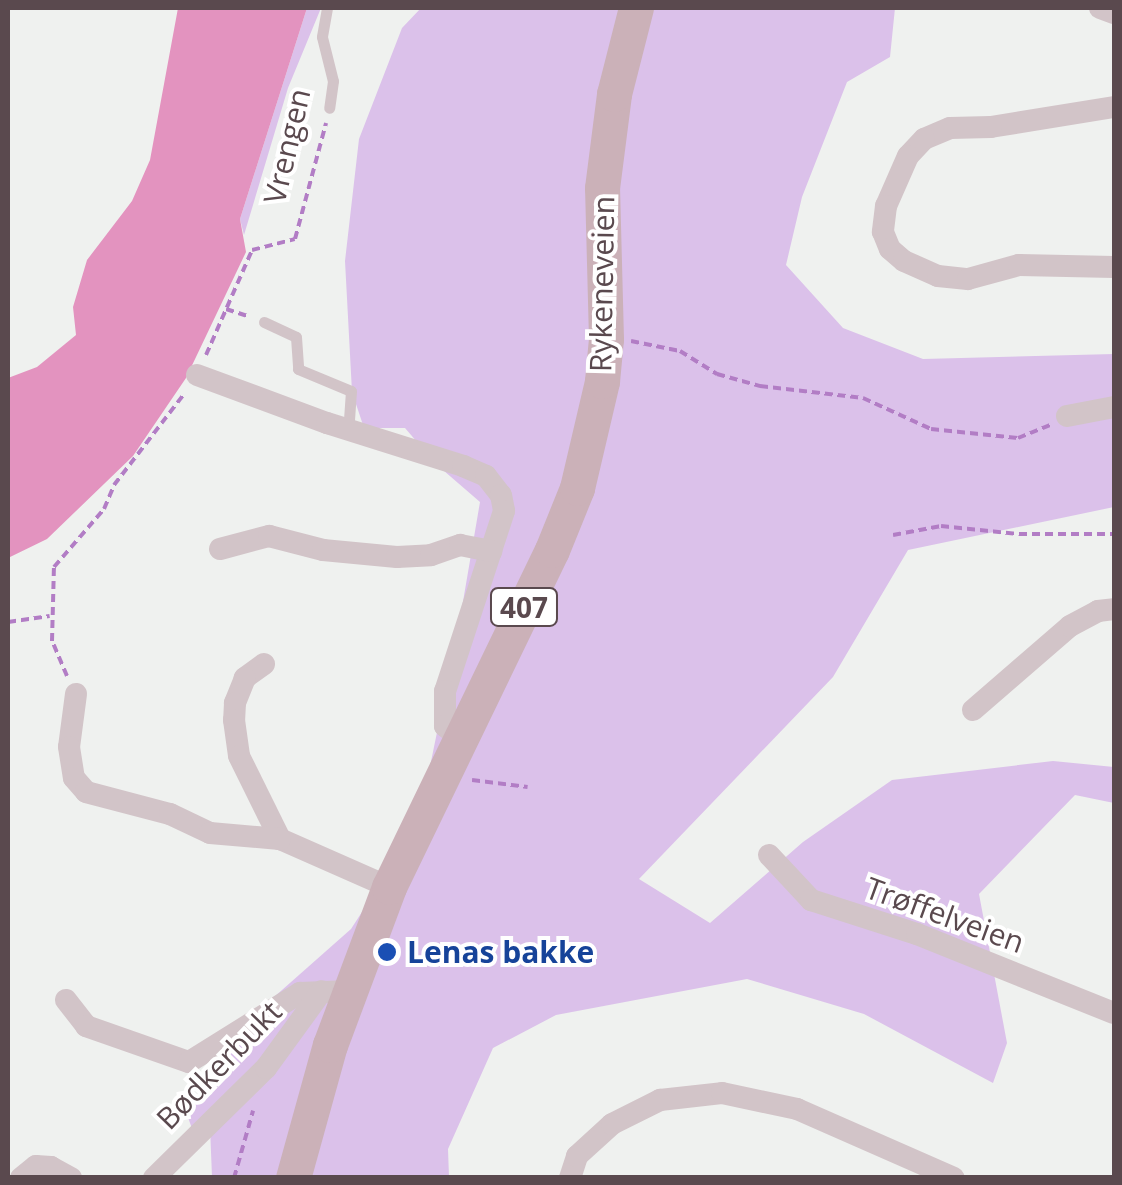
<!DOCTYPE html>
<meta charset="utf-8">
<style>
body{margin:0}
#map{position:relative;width:1122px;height:1185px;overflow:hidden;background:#eff1ef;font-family:"Open Sans",sans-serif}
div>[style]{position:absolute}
.green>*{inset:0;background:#dbc1ea}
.water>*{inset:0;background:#e393bf}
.path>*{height:4px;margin-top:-2px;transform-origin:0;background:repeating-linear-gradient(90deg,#b27dc5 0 8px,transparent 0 13px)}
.lane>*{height:11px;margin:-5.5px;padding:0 5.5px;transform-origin:5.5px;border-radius:5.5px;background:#d2c4c8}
.street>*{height:22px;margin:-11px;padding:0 11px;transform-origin:11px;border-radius:11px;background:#d2c4c8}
.primary>*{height:35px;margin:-17.5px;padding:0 17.5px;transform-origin:17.5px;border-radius:17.5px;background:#cbb1b8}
.dots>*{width:28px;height:28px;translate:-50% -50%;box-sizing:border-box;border:5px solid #fff;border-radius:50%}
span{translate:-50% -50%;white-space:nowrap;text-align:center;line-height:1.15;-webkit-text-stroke:8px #fff;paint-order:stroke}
.shield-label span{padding:2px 8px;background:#fff;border:2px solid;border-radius:8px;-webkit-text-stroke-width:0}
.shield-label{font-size:28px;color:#5a494e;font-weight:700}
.street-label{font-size:30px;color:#5a494e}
.transit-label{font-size:30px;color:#164399;font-weight:700}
.left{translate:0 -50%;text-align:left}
.frame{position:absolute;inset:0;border:10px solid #5a494e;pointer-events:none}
</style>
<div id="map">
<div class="green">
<div style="clip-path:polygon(307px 8px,321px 8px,288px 88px,244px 235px,240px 219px)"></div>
<div style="clip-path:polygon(421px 8px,895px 8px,890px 57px,847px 82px,802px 197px,786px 265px,843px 328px,923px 359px,1114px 354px,1114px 507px,908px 550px,833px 677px,639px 879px,710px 923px,803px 842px,892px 780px,1053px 761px,1114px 767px,1114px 803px,1075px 795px,979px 894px,1007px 1043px,993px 1083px,864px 1014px,747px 979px,556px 1015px,493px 1048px,448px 1149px,449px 1177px,212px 1177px,210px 1127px,193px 1131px,187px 1115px,256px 1013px,351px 929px,418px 825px,459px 625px,480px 502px,436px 464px,405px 428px,364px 428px,352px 392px,345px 261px,359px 139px,402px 28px)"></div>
</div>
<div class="water">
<div style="clip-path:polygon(178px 8px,307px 8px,240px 219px,246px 252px,186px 378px,133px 456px,47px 539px,8px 558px,8px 378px,37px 367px,76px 335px,73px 307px,87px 260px,132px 201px,150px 160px)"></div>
</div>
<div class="path">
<div style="left:226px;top:309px;width:25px;rotate:18deg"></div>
<div style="left:631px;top:341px;width:50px;rotate:11.5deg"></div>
<div style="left:680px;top:351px;width:44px;rotate:31.9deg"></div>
<div style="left:717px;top:374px;width:45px;rotate:15.6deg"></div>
<div style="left:760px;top:386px;width:104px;rotate:6.6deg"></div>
<div style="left:863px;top:398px;width:75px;rotate:24.5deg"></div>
<div style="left:931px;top:429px;width:87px;rotate:5.9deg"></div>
<div style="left:1018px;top:438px;width:35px;rotate:-22deg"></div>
<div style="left:206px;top:355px;width:115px;rotate:-66.3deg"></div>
<div style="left:252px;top:250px;width:44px;rotate:-14.3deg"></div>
<div style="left:295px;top:239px;width:120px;rotate:-75deg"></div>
<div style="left:893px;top:535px;width:49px;rotate:-10.6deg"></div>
<div style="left:941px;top:526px;width:78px;rotate:5.9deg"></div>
<div style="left:1019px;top:534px;width:95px"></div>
<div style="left:8px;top:622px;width:42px;rotate:-8.1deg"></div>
<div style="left:67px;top:676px;width:38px;rotate:-113deg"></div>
<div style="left:52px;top:641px;width:74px;rotate:-88.5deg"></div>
<div style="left:54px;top:567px;width:77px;rotate:-49.2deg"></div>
<div style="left:104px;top:509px;width:26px;rotate:-67deg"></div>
<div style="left:114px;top:485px;width:115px;rotate:-52.4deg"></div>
<div style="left:472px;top:780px;width:56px;rotate:7.1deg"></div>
<div style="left:234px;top:1178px;width:70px;rotate:-74.2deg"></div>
</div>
<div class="lane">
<div style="left:327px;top:8px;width:29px;rotate:100deg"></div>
<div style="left:322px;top:37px;width:45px;rotate:76deg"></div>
<div style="left:333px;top:81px;width:27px;rotate:98deg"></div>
<div style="left:264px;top:322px;width:35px;rotate:25deg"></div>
<div style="left:296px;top:337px;width:32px;rotate:86deg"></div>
<div style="left:298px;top:369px;width:57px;rotate:22.5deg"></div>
<div style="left:351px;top:391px;width:39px;rotate:94deg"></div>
</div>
<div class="street">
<div style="left:1100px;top:8px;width:15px;rotate:20deg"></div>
<div style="left:1114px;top:107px;width:125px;rotate:170.8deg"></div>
<div style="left:991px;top:127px;width:41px;rotate:178.6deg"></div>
<div style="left:950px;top:128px;width:28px;rotate:157deg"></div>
<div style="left:924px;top:139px;width:23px;rotate:133deg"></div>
<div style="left:908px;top:156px;width:55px;rotate:113.7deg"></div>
<div style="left:886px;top:206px;width:26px;rotate:97deg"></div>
<div style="left:883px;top:232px;width:18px;rotate:68deg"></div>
<div style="left:890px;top:249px;width:18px;rotate:41deg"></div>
<div style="left:904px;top:261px;width:37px;rotate:24deg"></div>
<div style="left:938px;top:276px;width:30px;rotate:6deg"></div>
<div style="left:968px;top:279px;width:53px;rotate:-15.4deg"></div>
<div style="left:1019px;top:265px;width:95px;rotate:1.2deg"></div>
<div style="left:197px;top:375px;width:139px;rotate:20.3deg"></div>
<div style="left:327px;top:423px;width:143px;rotate:17.5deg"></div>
<div style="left:463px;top:466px;width:25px;rotate:23deg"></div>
<div style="left:486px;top:476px;width:24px;rotate:52deg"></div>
<div style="left:501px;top:495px;width:16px;rotate:79deg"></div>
<div style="left:504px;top:511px;width:189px;rotate:108.1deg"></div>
<div style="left:445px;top:691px;width:35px;rotate:90deg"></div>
<div style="left:445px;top:726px;width:20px;rotate:41deg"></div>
<div style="left:1067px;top:416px;width:48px;rotate:-10.8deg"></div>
<div style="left:220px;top:549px;width:51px;rotate:-14.9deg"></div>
<div style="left:269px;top:536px;width:56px;rotate:14.5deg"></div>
<div style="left:323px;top:550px;width:74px;rotate:5.4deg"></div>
<div style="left:397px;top:557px;width:34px;rotate:-3deg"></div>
<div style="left:431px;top:555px;width:31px;rotate:-19deg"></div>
<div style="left:460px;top:545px;width:32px;rotate:11deg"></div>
<div style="left:264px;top:664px;width:24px;rotate:144deg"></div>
<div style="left:245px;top:678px;width:27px;rotate:112deg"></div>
<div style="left:235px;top:703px;width:17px;rotate:93deg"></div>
<div style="left:234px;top:720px;width:36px;rotate:82deg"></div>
<div style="left:239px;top:756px;width:93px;rotate:63.7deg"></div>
<div style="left:280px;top:839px;width:119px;rotate:23.8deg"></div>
<div style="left:76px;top:694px;width:53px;rotate:97.5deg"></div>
<div style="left:69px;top:747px;width:31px;rotate:81deg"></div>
<div style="left:74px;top:778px;width:18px;rotate:49deg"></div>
<div style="left:86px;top:792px;width:87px;rotate:14.7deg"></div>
<div style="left:170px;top:814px;width:44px;rotate:25.4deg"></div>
<div style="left:210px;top:833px;width:70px;rotate:4.9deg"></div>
<div style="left:973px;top:710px;width:128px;rotate:-40.9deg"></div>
<div style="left:1070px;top:626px;width:32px;rotate:-28deg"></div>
<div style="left:1098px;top:611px;width:16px;rotate:-7deg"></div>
<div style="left:769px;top:855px;width:62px;rotate:47deg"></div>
<div style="left:811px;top:900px;width:111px;rotate:17.8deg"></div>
<div style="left:917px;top:934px;width:212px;rotate:21.9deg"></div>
<div style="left:66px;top:1000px;width:33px;rotate:52deg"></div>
<div style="left:86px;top:1026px;width:109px;rotate:19.3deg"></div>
<div style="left:189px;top:1062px;width:131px;rotate:-31.9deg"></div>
<div style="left:300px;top:993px;width:49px;rotate:-2.3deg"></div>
<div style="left:21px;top:1178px;width:19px;rotate:-39deg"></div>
<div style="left:36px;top:1166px;width:15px;rotate:4deg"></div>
<div style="left:51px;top:1167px;width:23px;rotate:29deg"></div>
<div style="left:154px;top:1178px;width:157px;rotate:-44.5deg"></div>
<div style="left:266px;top:1068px;width:95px;rotate:-54deg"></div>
<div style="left:570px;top:1178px;width:23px;rotate:-72deg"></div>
<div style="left:577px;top:1156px;width:47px;rotate:-42.4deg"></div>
<div style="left:612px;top:1124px;width:54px;rotate:-26.6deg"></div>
<div style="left:660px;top:1100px;width:62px;rotate:-6.4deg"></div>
<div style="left:722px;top:1093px;width:77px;rotate:12deg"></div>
<div style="left:797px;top:1109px;width:171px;rotate:23.7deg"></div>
</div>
<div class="primary">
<div style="left:293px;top:1178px;width:138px;rotate:-74.5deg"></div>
<div style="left:330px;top:1045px;width:169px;rotate:-69.5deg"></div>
<div style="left:389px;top:887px;width:374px;rotate:-64.2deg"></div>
<div style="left:552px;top:550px;width:67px;rotate:-68deg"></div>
<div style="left:577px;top:488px;width:110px;rotate:-76.8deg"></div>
<div style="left:602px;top:381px;width:42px;rotate:-84.6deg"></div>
<div style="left:606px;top:339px;width:151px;rotate:-91.5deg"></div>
<div style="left:602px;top:188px;width:95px;rotate:-82.7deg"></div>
<div style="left:614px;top:94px;width:89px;rotate:-75.7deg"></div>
</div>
<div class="dots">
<div style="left:387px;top:952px;background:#1a4fb4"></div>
</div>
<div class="shield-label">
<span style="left:524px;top:607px">407</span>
</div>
<div class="street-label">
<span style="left:287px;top:146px;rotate:-77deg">Vrengen</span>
<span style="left:602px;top:284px;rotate:-89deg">Rykeneveien</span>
<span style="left:945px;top:915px;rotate:20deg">Trøffelveien</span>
<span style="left:219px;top:1065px;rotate:-46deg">Bødkerbukt</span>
</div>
<div class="transit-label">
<span class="left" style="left:407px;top:952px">Lenas bakke</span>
</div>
<div class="frame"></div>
</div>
